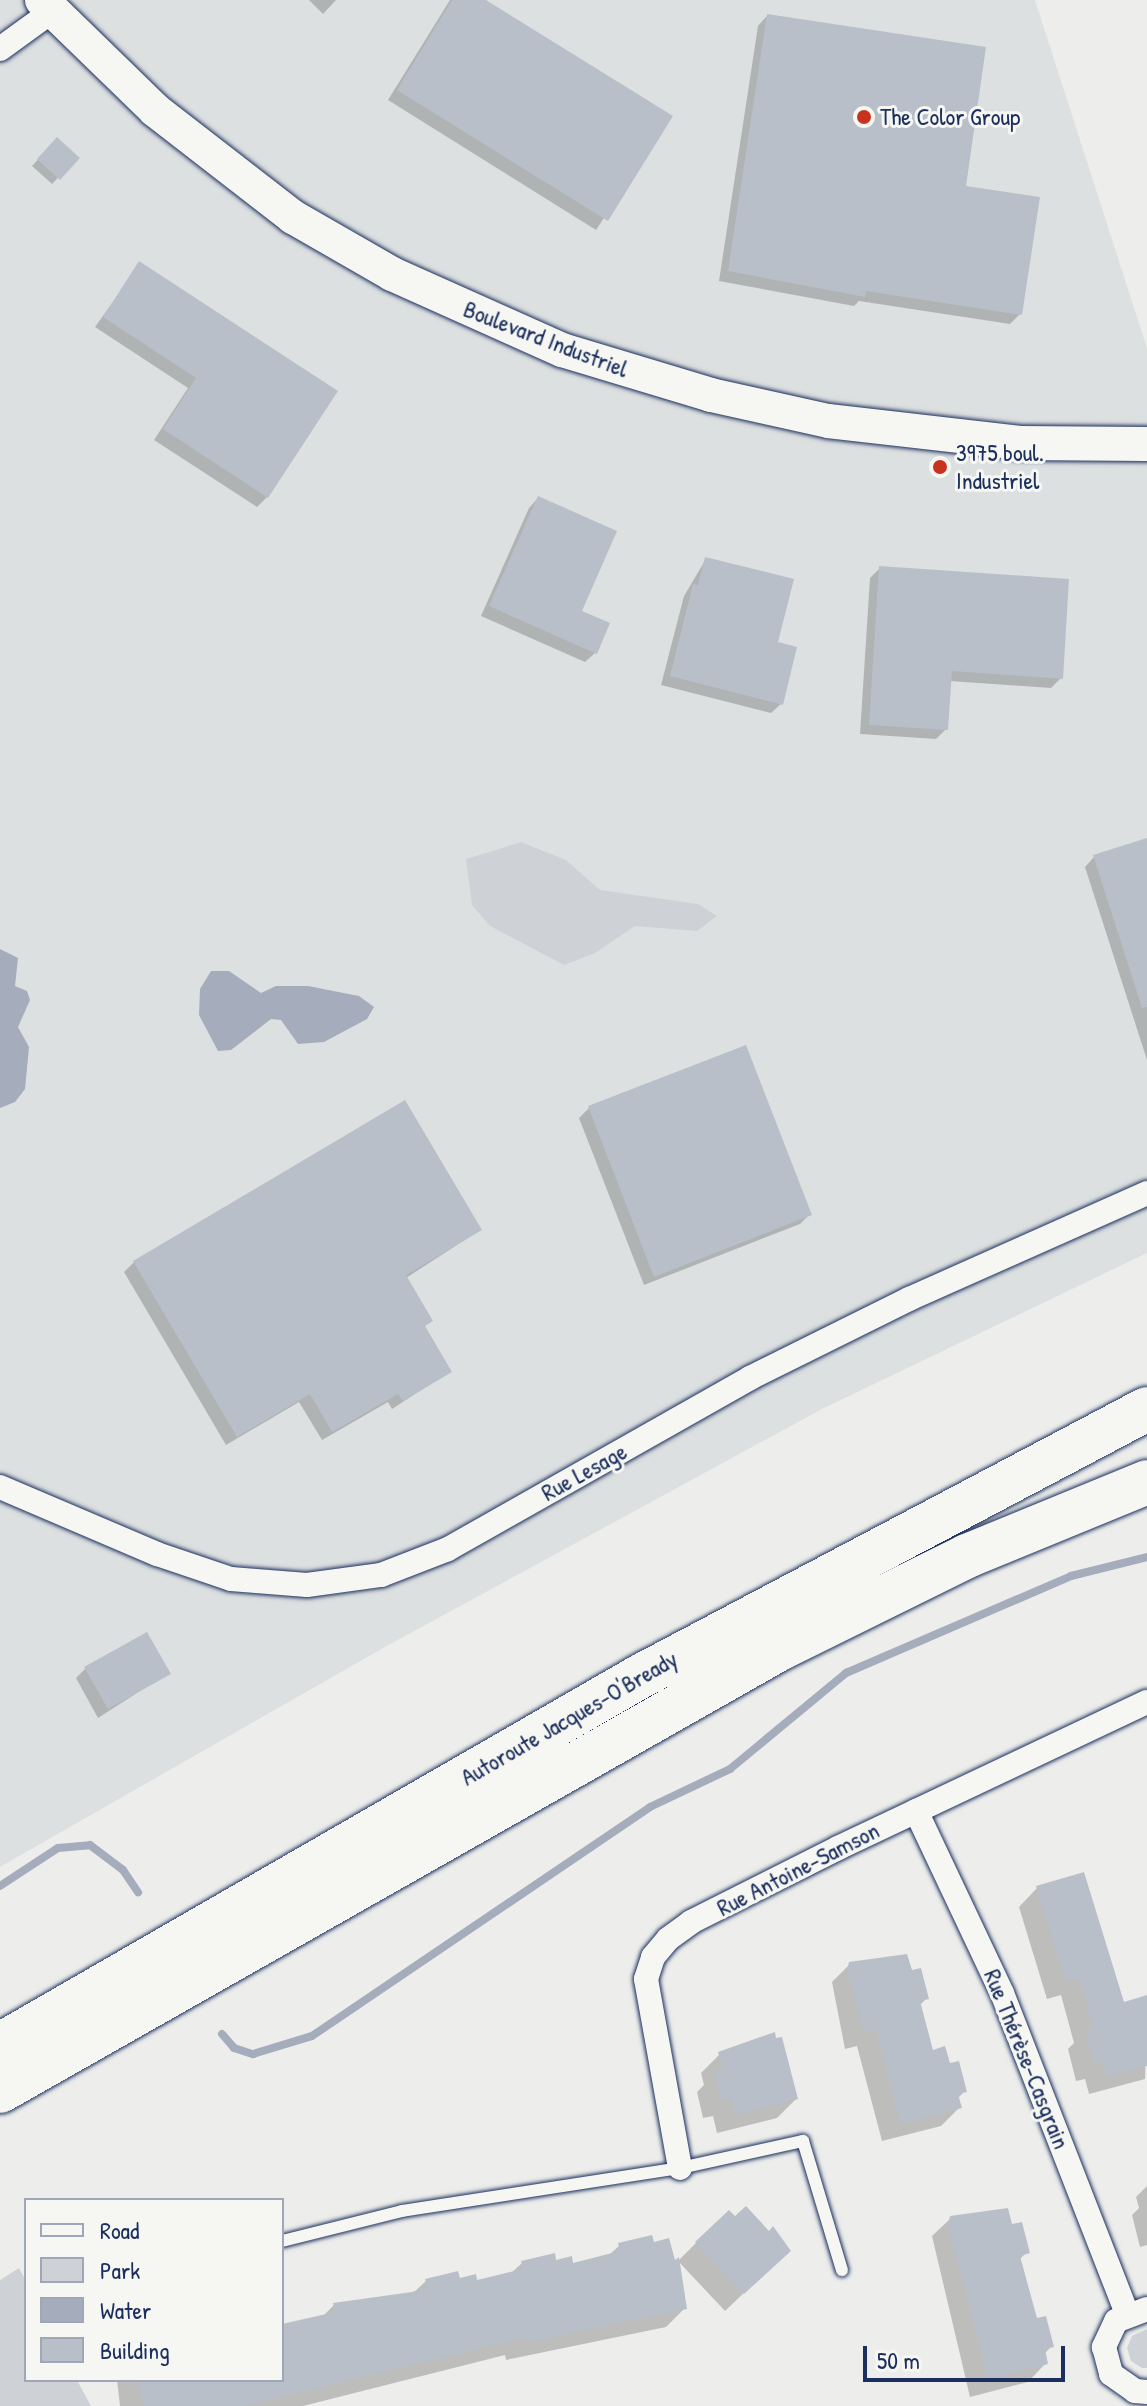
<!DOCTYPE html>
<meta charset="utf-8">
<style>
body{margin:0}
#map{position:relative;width:1147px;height:2406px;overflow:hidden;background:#edeeec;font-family:"Patrick Hand",sans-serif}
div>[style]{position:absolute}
.built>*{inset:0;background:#dde0e1}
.green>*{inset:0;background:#ced2d7}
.water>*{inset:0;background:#a5acbc}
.shadow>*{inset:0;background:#0003}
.stream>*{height:8px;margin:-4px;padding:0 4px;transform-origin:4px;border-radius:4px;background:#a5acbc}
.building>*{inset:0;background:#b9bfc8}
.roads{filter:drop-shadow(0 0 2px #1b2f5e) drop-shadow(0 0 2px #1b2f5e)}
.lane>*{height:12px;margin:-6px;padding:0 6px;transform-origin:6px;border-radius:6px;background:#f6f6f2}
.street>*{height:24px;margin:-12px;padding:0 12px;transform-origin:12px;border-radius:12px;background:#f6f6f2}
.secondary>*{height:34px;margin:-17px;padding:0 17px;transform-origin:17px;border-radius:17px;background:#f6f6f2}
.highway>*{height:44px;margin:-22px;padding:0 22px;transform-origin:22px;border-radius:22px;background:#f6f6f2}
.dots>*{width:22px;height:22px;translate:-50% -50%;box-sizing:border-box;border:4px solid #f6f6f2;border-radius:50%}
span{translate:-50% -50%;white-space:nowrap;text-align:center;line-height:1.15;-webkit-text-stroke:6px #f6f6f2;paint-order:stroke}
.poi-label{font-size:24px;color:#1b2f5e}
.left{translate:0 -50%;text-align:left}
.street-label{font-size:24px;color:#1b2f5e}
.legend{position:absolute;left:24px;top:2198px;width:260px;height:184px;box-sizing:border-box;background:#f6f6f2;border:2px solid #9ea6b7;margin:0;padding:10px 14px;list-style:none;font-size:24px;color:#1b2f5e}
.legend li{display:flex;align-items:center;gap:16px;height:40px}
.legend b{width:40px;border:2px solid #9ea6b7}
.scale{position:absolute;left:863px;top:2346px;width:202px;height:36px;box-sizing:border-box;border:4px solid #1b2f5e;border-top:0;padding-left:10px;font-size:24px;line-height:28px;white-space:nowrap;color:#1b2f5e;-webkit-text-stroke:6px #f6f6f2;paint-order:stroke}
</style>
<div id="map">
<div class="built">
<div style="clip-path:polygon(0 0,1035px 0,1147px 348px,1147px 1253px,822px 1409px,385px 1647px,0 1867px)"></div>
</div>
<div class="green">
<div style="clip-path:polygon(521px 842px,566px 860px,600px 890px,698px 904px,717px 916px,697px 931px,635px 926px,595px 953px,564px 965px,490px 926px,472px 905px,466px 859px)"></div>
<div style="clip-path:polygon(19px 2268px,26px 2281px,26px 2380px,77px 2380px,91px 2406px,0 2406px,0 2280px)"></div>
<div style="clip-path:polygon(1147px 2329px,1147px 2368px,1142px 2368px,1131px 2361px,1127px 2348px,1132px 2336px)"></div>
</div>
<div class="water">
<div style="clip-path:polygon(0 949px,18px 958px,15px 986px,27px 991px,30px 1000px,18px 1027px,29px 1047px,25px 1089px,15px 1102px,0 1108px)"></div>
<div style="clip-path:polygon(211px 971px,229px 971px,261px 993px,276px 986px,308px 986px,359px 996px,374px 1007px,367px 1019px,324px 1042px,298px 1044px,281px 1020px,271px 1019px,231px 1050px,218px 1051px,199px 1015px,200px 989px)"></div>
</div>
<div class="shadow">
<div style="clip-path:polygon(309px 0,336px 0,323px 14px)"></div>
<div style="clip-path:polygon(450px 0,482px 0,670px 117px,596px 230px,388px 100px)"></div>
<div style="clip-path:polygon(767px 16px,963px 187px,1020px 314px,1010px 324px,859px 301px,854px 306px,719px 281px,758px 26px)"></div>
<div style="clip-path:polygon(57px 139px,77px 158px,52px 184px,32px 166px)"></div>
<div style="clip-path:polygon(140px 264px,267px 497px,257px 507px,154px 440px,188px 388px,95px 327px)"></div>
<div style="clip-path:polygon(538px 498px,595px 653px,585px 662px,481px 616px,529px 508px)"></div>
<div style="clip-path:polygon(706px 559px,775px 644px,781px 704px,771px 713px,661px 685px,684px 596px)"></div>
<div style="clip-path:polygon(880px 568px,1061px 678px,1051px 688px,949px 681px,946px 729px,936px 739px,860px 734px,870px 578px)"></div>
<div style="clip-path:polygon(1147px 840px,1147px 1060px,1085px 867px,1094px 857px)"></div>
<div style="clip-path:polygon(589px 1108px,810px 1214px,800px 1224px,644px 1285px,579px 1118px)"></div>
<div style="clip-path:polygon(480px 1230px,406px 1278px,423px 1328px,449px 1372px,392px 1409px,388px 1402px,322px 1440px,299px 1402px,226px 1445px,124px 1272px,134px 1262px)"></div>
<div style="clip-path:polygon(85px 1669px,168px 1673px,98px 1718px,76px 1678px)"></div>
<div style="clip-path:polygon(1037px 1888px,1123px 2004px,1147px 2001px,1145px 2079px,1089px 2094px,1085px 2079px,1076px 2081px,1068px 2049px,1074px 2043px,1061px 1995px,1047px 1999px,1019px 1907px)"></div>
<div style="clip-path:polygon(850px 1964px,911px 1973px,927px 1998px,919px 2006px,932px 2052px,965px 2091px,957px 2099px,959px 2108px,941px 2126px,882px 2141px,857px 2046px,845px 2049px,832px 1982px)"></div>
<div style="clip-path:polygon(773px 2035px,796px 2099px,777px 2118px,717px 2133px,713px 2116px,703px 2118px,697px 2092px,704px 2085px,701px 2073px,720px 2054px)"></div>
<div style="clip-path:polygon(1147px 2186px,1147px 2245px,1140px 2247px,1132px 2215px,1139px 2208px,1136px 2197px)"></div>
<div style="clip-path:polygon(951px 2218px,1011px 2227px,1027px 2252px,1019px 2260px,1035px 2321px,1052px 2346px,1044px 2354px,1046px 2363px,1028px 2382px,970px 2397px,932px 2236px)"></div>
<div style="clip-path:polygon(696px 2243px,769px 2269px,725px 2311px,678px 2261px)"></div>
<div style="clip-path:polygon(620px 2245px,685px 2308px,666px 2327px,506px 2360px,505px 2355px,303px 2406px,120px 2406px,117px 2380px,282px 2380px,282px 2325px,323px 2316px,334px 2305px,412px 2294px,426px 2281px,476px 2283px,510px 2274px,522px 2263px,572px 2265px,608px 2256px)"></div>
</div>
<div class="stream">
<div style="left:0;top:1886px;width:69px;rotate:-33.2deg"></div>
<div style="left:58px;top:1848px;width:32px;rotate:-5deg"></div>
<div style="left:90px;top:1845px;width:41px;rotate:37.1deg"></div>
<div style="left:123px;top:1870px;width:27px;rotate:56deg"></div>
<div style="left:222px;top:2034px;width:18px;rotate:49deg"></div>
<div style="left:234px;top:2048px;width:20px;rotate:18deg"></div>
<div style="left:253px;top:2054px;width:62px;rotate:-17deg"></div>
<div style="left:312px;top:2036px;width:408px;rotate:-34.1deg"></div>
<div style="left:650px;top:1807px;width:89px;rotate:-25.4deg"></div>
<div style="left:730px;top:1769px;width:151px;rotate:-39.6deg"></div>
<div style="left:846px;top:1673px;width:245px;rotate:-23.3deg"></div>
<div style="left:1071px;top:1576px;width:78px;rotate:-14deg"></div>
</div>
<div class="building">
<div style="clip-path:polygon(452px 0,486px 0,673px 116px,608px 221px,397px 90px)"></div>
<div style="clip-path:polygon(767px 14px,986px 47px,966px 186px,1040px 197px,1022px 315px,866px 291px,865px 297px,728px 271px)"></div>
<div style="clip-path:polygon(57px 137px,80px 158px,60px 180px,37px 159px)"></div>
<div style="clip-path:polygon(139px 261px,338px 391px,268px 498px,163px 429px,196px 378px,103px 317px)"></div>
<div style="clip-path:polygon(538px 496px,617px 531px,582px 611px,610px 623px,597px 654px,489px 606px)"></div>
<div style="clip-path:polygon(705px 557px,794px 579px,778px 642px,797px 647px,783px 705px,670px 676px,693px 584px,698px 585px)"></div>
<div style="clip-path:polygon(879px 566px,1069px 579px,1063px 679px,952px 671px,948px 730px,869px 725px)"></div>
<div style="clip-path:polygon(1147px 838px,1147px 1007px,1142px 1008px,1093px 855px)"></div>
<div style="clip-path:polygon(746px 1045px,812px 1215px,654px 1277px,588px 1106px)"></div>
<div style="clip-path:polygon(405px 1100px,482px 1230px,406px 1275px,433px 1321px,425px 1326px,452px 1372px,403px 1401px,398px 1394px,332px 1432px,310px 1394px,237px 1437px,133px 1261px)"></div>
<div style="clip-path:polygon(147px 1632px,171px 1674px,108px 1709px,84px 1667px)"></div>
<div style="clip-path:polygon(1084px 1872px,1124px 2002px,1147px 1995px,1147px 2066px,1107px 2076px,1104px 2062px,1095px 2064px,1085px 2029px,1093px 2027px,1079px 1978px,1066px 1982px,1036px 1886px)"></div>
<div style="clip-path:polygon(907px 1954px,912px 1970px,921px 1968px,929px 1999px,920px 2001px,933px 2050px,945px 2046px,950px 2063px,959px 2061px,967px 2092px,958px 2094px,962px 2108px,900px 2124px,876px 2029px,864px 2032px,847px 1970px,849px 1962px)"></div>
<div style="clip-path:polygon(775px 2032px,776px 2038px,782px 2037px,798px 2099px,735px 2115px,731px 2098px,722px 2101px,714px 2072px,723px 2070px,718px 2052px)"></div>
<div style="clip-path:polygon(746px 2206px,769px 2231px,773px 2226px,791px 2251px,744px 2294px,695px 2242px,729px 2210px,735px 2216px)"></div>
<div style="clip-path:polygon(1008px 2208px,1012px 2224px,1022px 2222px,1030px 2253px,1020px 2256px,1037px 2318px,1046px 2316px,1054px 2347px,1045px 2349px,1048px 2364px,988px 2380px,948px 2224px,950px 2216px)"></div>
<div style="clip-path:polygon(652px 2235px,654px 2242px,669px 2238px,675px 2260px,679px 2257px,687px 2309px,525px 2343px,523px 2338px,244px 2406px,143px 2406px,137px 2380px,282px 2380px,282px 2324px,335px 2312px,333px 2303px,412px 2292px,427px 2287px,425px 2279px,458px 2271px,460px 2278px,476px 2274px,477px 2280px,523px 2269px,521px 2261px,555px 2253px,556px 2260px,572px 2256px,573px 2263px,620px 2251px,618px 2243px)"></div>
</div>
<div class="roads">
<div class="lane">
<div style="left:282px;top:2241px;width:124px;rotate:-14deg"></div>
<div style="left:402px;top:2211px;width:281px;rotate:-8.8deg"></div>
<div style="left:680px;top:2168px;width:126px;rotate:-12.4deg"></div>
<div style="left:803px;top:2141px;width:135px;rotate:73.2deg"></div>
</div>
<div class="street">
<div style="left:0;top:49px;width:63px;rotate:-36deg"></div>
<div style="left:0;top:1487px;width:171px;rotate:23.1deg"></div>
<div style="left:157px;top:1554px;width:78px;rotate:18.7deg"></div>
<div style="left:231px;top:1579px;width:76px;rotate:4.5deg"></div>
<div style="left:307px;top:1585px;width:75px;rotate:-7.7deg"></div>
<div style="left:381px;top:1575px;width:72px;rotate:-21.2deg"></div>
<div style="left:448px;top:1549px;width:347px;rotate:-29.5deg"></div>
<div style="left:750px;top:1378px;width:178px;rotate:-26.4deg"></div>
<div style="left:909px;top:1299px;width:261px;rotate:-24deg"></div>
<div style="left:916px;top:1811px;width:201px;rotate:64.7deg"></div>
<div style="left:1002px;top:1993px;width:344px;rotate:68.7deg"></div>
<div style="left:680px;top:2168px;width:192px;rotate:-100.2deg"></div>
<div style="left:646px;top:1979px;width:23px;rotate:-72deg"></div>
<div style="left:653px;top:1957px;width:23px;rotate:-50deg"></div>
<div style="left:668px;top:1939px;width:29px;rotate:-36deg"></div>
<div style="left:691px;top:1922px;width:165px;rotate:-26.7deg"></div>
<div style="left:838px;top:1848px;width:342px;rotate:-25.3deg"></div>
<div style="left:1147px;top:2309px;width:33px;rotate:159deg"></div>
<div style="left:1116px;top:2321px;width:29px;rotate:115deg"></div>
<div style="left:1104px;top:2347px;width:28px;rotate:75deg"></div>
<div style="left:1111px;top:2374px;width:29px;rotate:35deg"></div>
<div style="left:1135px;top:2391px;width:12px;rotate:5deg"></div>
</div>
<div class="secondary">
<div style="left:42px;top:0;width:158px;rotate:44.2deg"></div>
<div style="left:155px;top:110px;width:175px;rotate:37.8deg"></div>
<div style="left:293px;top:217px;width:114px;rotate:29.9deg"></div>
<div style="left:392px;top:274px;width:186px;rotate:24.1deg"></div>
<div style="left:562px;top:350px;width:156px;rotate:16.8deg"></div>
<div style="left:711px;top:395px;width:120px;rotate:12.5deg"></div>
<div style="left:828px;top:421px;width:193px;rotate:6.5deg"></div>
<div style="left:1020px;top:443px;width:127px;rotate:0.5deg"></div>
</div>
<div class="highway">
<div style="left:0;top:2045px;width:740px;rotate:-29.93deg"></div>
<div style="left:641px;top:1676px;width:572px;rotate:-27.82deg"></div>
<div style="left:0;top:2091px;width:896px;rotate:-29.57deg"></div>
<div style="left:779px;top:1649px;width:210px;rotate:-26.3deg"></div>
<div style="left:967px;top:1556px;width:195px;rotate:-22.3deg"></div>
</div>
</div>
<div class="dots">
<div style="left:864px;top:117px;background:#c8321e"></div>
<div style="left:940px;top:467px;background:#c8321e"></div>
</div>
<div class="poi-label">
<span class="left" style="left:880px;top:117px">The Color Group</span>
<span class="left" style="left:956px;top:467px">3975 boul.<br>Industriel</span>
</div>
<div class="street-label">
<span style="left:546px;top:339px;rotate:21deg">Boulevard Industriel</span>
<span style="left:584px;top:1472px;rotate:-29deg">Rue Lesage</span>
<span style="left:569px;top:1718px;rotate:-30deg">Autoroute Jacques-O'Bready</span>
<span style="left:798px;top:1869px;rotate:-27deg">Rue Antoine-Samson</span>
<span style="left:1027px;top:2059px;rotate:68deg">Rue Thérèse-Casgrain</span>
</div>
<ul class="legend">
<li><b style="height:10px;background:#f6f6f2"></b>Road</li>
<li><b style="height:22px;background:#ced2d7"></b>Park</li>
<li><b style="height:22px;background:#a5acbc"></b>Water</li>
<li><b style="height:22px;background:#b9bfc8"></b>Building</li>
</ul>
<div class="scale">50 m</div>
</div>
